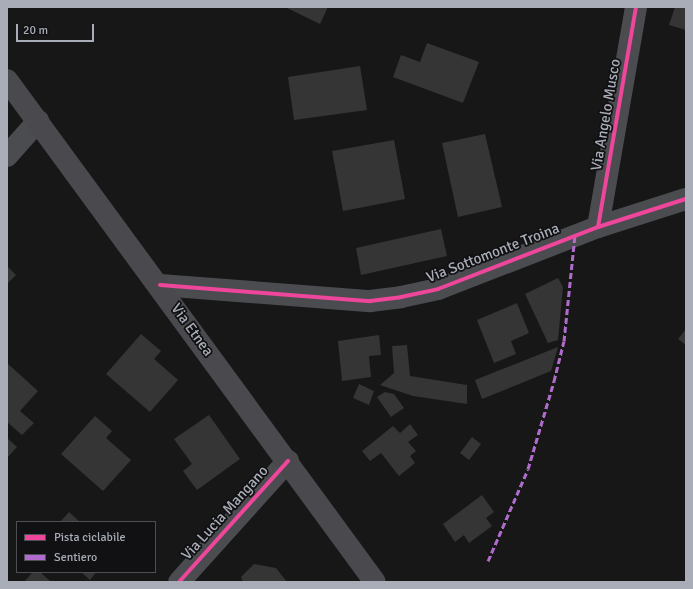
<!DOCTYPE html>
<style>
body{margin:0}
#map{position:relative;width:693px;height:589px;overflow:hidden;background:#171717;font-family:Signika,sans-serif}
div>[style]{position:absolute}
.building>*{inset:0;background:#353536}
.minor>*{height:22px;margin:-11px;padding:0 11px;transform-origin:11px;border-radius:11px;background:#4b4c50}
.secondary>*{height:22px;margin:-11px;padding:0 11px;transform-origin:11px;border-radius:11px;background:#4a4a4e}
.quiet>*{height:3px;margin-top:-1.5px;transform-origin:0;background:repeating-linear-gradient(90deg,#b06ccc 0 6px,transparent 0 9px)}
.cycleway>*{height:4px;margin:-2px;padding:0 2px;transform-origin:2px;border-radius:2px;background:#ed469a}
span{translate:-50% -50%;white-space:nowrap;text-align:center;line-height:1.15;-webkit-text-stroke:3.5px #111113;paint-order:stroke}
.street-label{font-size:15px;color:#a8adb8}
.frame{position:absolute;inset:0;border:8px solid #a8adb8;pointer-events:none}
.legend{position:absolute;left:16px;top:521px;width:140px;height:52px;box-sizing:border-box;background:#111113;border:1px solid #4d4f55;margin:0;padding:5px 7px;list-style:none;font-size:12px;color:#a8adb8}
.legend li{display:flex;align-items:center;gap:8px;height:20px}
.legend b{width:20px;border:1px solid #4d4f55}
.scale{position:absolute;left:16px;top:24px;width:78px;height:18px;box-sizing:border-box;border:2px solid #a8adb8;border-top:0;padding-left:5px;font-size:12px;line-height:14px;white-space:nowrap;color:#a8adb8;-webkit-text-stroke:3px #111113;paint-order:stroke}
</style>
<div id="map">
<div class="building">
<div style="clip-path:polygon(285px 7px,328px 7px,320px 24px)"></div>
<div style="clip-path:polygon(675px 7px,686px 7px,686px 30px,669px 25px)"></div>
<div style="clip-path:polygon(427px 43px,479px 62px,463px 103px,393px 77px,401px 55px,420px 62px)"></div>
<div style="clip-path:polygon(360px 66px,367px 110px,294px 120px,288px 77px)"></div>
<div style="clip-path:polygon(485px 134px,502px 207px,458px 217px,442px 143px)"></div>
<div style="clip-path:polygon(394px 140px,405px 199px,343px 211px,332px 151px)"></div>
<div style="clip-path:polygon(441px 229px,447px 256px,361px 275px,356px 248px)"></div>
<div style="clip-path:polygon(7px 266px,16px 275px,7px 284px)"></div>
<div style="clip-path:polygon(558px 278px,563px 287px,558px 340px,548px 343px,525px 294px)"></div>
<div style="clip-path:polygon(517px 303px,529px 333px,511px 341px,516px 354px,494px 363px,477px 320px)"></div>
<div style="clip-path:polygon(686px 329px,686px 345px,678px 339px)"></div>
<div style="clip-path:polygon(141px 334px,161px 351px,154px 359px,178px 380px,150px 412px,106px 374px)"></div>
<div style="clip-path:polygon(379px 335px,381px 355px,369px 356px,371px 377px,342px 381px,338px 341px)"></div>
<div style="clip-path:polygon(407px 345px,410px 376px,467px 385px,467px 404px,413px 396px,380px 385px,394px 373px,392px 346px)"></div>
<div style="clip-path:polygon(558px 347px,551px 371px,482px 399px,475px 380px)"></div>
<div style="clip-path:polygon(7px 363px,38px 391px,20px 411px,34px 423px,22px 435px,7px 422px)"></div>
<div style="clip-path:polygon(359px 384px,374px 391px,369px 405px,353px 398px)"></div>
<div style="clip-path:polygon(385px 392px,394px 394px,404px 408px,391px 417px,377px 397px)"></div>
<div style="clip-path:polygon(209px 415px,240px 459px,197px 490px,183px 471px,192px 464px,174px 439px)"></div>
<div style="clip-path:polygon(95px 416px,112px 431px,106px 438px,131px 460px,103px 491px,61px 454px)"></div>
<div style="clip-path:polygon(410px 424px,418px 435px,408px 442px,416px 451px,410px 456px,415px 463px,399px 476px,381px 453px,370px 461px,362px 451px,393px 426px,400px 433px)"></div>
<div style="clip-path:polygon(472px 437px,481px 444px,469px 460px,460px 453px)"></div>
<div style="clip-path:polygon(7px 438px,17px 447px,7px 458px)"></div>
<div style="clip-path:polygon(482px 495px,494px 512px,486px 518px,492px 526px,469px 543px,464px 535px,455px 542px,443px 524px)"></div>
<div style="clip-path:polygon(69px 512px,80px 522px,60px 522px)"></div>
<div style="clip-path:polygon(254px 564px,276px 568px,287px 582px,243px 582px,241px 577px)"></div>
<div style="clip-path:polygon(33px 572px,40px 572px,51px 582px,24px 582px)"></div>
<div style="clip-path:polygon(81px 572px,96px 572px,90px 580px)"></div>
</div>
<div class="minor">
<div style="left:7px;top:156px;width:47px;rotate:-48.5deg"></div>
<div style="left:598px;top:227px;width:223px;rotate:-80.2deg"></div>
<div style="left:160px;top:285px;width:211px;rotate:4.4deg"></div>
<div style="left:370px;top:301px;width:31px;rotate:-7deg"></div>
<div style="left:401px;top:297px;width:38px;rotate:-12deg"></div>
<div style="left:438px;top:289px;width:172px;rotate:-21.2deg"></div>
<div style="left:598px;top:227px;width:92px;rotate:-17.7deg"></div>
<div style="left:179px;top:582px;width:163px;rotate:-48deg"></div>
</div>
<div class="secondary">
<div style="left:7px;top:80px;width:622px;rotate:53.76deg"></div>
</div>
<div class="quiet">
<div style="left:488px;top:561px;width:100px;rotate:-66.5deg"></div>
<div style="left:528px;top:469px;width:92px;rotate:-73.5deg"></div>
<div style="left:554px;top:381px;width:41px;rotate:-76deg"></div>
<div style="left:564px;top:341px;width:107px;rotate:-84.1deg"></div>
</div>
<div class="cycleway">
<div style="left:598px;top:227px;width:223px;rotate:-80.2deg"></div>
<div style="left:160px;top:285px;width:211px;rotate:4.4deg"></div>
<div style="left:370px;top:301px;width:31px;rotate:-7deg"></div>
<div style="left:401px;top:297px;width:38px;rotate:-12deg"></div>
<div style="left:438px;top:289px;width:172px;rotate:-21.2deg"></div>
<div style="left:598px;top:227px;width:92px;rotate:-17.7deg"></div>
<div style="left:179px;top:582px;width:163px;rotate:-48deg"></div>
</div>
<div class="street-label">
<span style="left:606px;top:115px;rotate:-80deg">Via Angelo Musco</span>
<span style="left:493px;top:253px;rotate:-21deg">Via Sottomonte Troina</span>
<span style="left:192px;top:330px;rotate:54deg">Via Etnea</span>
<span style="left:225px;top:513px;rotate:-48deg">Via Lucia Mangano</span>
</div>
<div class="frame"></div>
<ul class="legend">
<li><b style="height:5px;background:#ed469a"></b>Pista ciclabile</li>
<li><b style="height:5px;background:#b06ccc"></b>Sentiero</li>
</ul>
<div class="scale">20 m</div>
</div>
